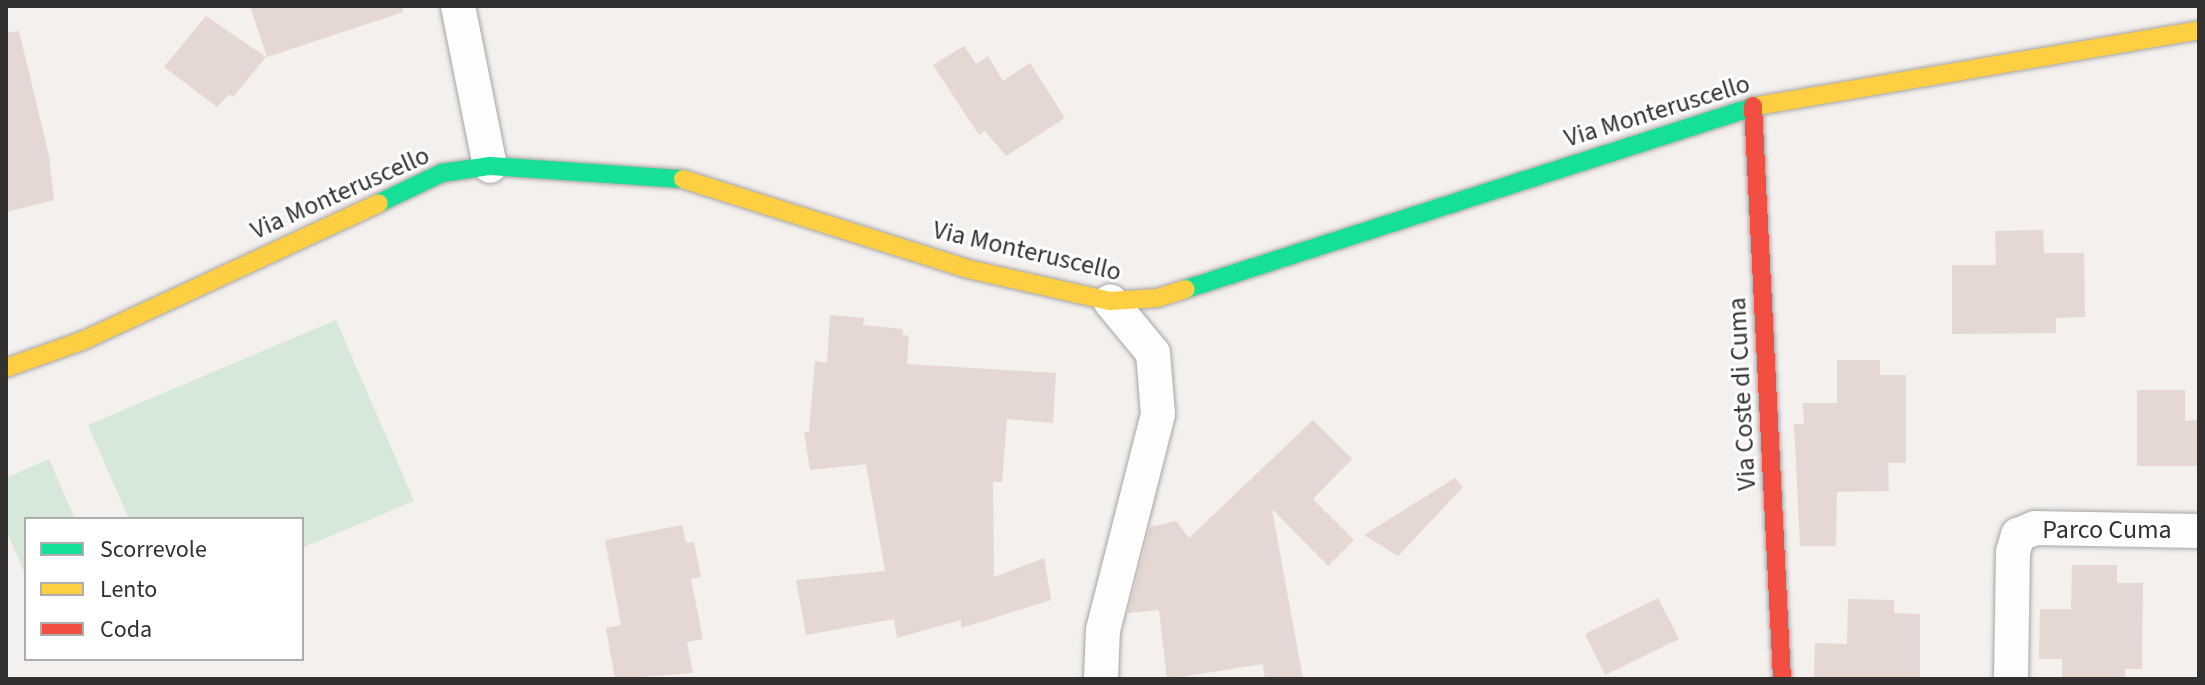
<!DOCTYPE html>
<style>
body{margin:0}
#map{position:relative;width:2205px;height:685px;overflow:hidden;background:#f3f0ee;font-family:"Source Sans 3",sans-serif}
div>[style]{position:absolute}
.green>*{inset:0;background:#d5e8d9}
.building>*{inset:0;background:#e4d7d4}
.roads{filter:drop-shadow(0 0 2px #a7a5a3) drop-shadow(0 0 2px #a7a5a3)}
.street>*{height:34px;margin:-17px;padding:0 17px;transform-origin:17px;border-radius:17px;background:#fdfdfc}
.fast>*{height:18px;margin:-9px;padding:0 9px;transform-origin:9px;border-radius:9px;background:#16e098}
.slow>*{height:18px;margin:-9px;padding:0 9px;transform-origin:9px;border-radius:9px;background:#ffcf43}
.jam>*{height:18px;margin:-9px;padding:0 9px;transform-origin:9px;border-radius:9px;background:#f24e42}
span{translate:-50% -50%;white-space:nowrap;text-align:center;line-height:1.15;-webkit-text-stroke:6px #fff;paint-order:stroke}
.street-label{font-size:26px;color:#323130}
.frame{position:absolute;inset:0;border:8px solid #323130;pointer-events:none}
.legend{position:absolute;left:24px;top:517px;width:280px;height:144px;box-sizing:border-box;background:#fff;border:2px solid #adadac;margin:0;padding:10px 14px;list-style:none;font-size:24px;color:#323130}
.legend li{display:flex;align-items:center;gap:16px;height:40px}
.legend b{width:40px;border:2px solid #adadac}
</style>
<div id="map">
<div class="green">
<div style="clip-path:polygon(336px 320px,414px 501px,302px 548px,302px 519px,129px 519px,88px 425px)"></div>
<div style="clip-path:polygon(49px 459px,75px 519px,26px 519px,26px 576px,6px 530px,6px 478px)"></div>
</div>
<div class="building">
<div style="clip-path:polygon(250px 6px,402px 6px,403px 12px,267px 57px)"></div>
<div style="clip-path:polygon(206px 16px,266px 57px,233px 97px,229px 94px,217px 107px,164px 67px)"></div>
<div style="clip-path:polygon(19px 31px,49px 156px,54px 200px,6px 212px,6px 33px)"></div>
<div style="clip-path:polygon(964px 46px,976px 64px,988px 56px,1003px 81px,1030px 63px,1065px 118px,1006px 156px,985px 131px,979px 135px,933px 65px)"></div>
<div style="clip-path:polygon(2043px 230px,2044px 253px,2084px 253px,2085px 317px,2056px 318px,2056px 333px,1952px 334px,1952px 265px,1996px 265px,1995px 231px)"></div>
<div style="clip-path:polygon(830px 315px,864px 318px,863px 325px,903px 329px,903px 335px,909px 336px,907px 364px,1056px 373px,1053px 423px,1007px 419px,1002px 482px,993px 482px,994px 577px,1044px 558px,1051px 600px,961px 628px,961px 620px,897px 638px,894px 619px,806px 635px,796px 580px,885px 571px,866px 464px,810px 470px,804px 432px,809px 432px,815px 361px,827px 363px)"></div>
<div style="clip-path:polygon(1837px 360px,1880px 360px,1880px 375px,1906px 375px,1906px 463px,1888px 463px,1889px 491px,1837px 492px,1836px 546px,1800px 546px,1794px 424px,1804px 424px,1803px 403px,1837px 403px)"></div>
<div style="clip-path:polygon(2137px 390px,2185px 390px,2185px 421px,2199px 420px,2199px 466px,2137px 466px)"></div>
<div style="clip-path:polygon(1313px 420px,1352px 459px,1313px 499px,1354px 540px,1328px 566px,1272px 509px,1303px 679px,1265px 679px,1263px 664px,1167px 679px,1159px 610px,1128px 613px,1150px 527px,1176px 521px,1189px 538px)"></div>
<div style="clip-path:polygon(1455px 478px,1463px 487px,1398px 556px,1364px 535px)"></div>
<div style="clip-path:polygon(682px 525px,686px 543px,694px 542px,701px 577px,691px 579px,703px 639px,687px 642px,693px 673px,615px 679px,606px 628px,621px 625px,605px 540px)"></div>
<div style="clip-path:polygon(2072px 565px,2117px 565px,2117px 583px,2143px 583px,2142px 669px,2125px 669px,2125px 679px,2062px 679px,2062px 659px,2039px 659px,2040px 609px,2071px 609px)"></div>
<div style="clip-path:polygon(1658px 598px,1679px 639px,1605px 675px,1585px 634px)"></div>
<div style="clip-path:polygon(1848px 599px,1894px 600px,1894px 613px,1920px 614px,1920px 679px,1814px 679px,1815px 643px,1847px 644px)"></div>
</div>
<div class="roads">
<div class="street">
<div style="left:458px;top:6px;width:163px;rotate:78.7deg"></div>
<div style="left:1101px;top:679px;width:49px;rotate:-87.7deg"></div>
<div style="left:1103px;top:630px;width:223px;rotate:-75.7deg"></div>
<div style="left:1158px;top:414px;width:61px;rotate:-94.7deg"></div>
<div style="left:1153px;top:353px;width:67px;rotate:-129.6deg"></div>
<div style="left:2011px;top:679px;width:127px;rotate:-89.1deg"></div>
<div style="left:2013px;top:552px;width:18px;rotate:-74deg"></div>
<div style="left:2018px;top:535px;width:18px;rotate:-22deg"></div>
<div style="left:2035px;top:528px;width:164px;rotate:1deg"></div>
</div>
<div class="fast">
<div style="left:379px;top:203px;width:70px;rotate:-25.5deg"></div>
<div style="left:442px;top:173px;width:49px;rotate:-8.3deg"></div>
<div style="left:490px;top:166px;width:193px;rotate:3.9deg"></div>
<div style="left:1186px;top:289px;width:599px;rotate:-17.8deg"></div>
</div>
<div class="slow">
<div style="left:1756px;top:106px;width:449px;rotate:-9.7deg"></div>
<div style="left:683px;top:179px;width:299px;rotate:17.5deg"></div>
<div style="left:968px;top:269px;width:146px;rotate:12.7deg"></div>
<div style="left:1110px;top:301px;width:47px;rotate:-3.7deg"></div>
<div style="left:1157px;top:298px;width:30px;rotate:-17deg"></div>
<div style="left:6px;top:368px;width:81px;rotate:-19.6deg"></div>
<div style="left:82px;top:341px;width:327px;rotate:-24.9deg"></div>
</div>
<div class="jam">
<div style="left:1753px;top:106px;width:574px;rotate:87.1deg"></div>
</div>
</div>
<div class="street-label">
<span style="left:1657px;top:111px;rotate:-17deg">Via Monteruscello</span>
<span style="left:340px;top:193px;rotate:-24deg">Via Monteruscello</span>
<span style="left:1027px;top:251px;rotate:13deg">Via Monteruscello</span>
<span style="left:1742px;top:394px;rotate:-93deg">Via Coste di Cuma</span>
<span style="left:2107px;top:530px">Parco Cuma</span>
</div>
<div class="frame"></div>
<ul class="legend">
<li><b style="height:10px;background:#16e098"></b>Scorrevole</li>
<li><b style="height:10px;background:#ffcf43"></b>Lento</li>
<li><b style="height:10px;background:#f24e42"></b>Coda</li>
</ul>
</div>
